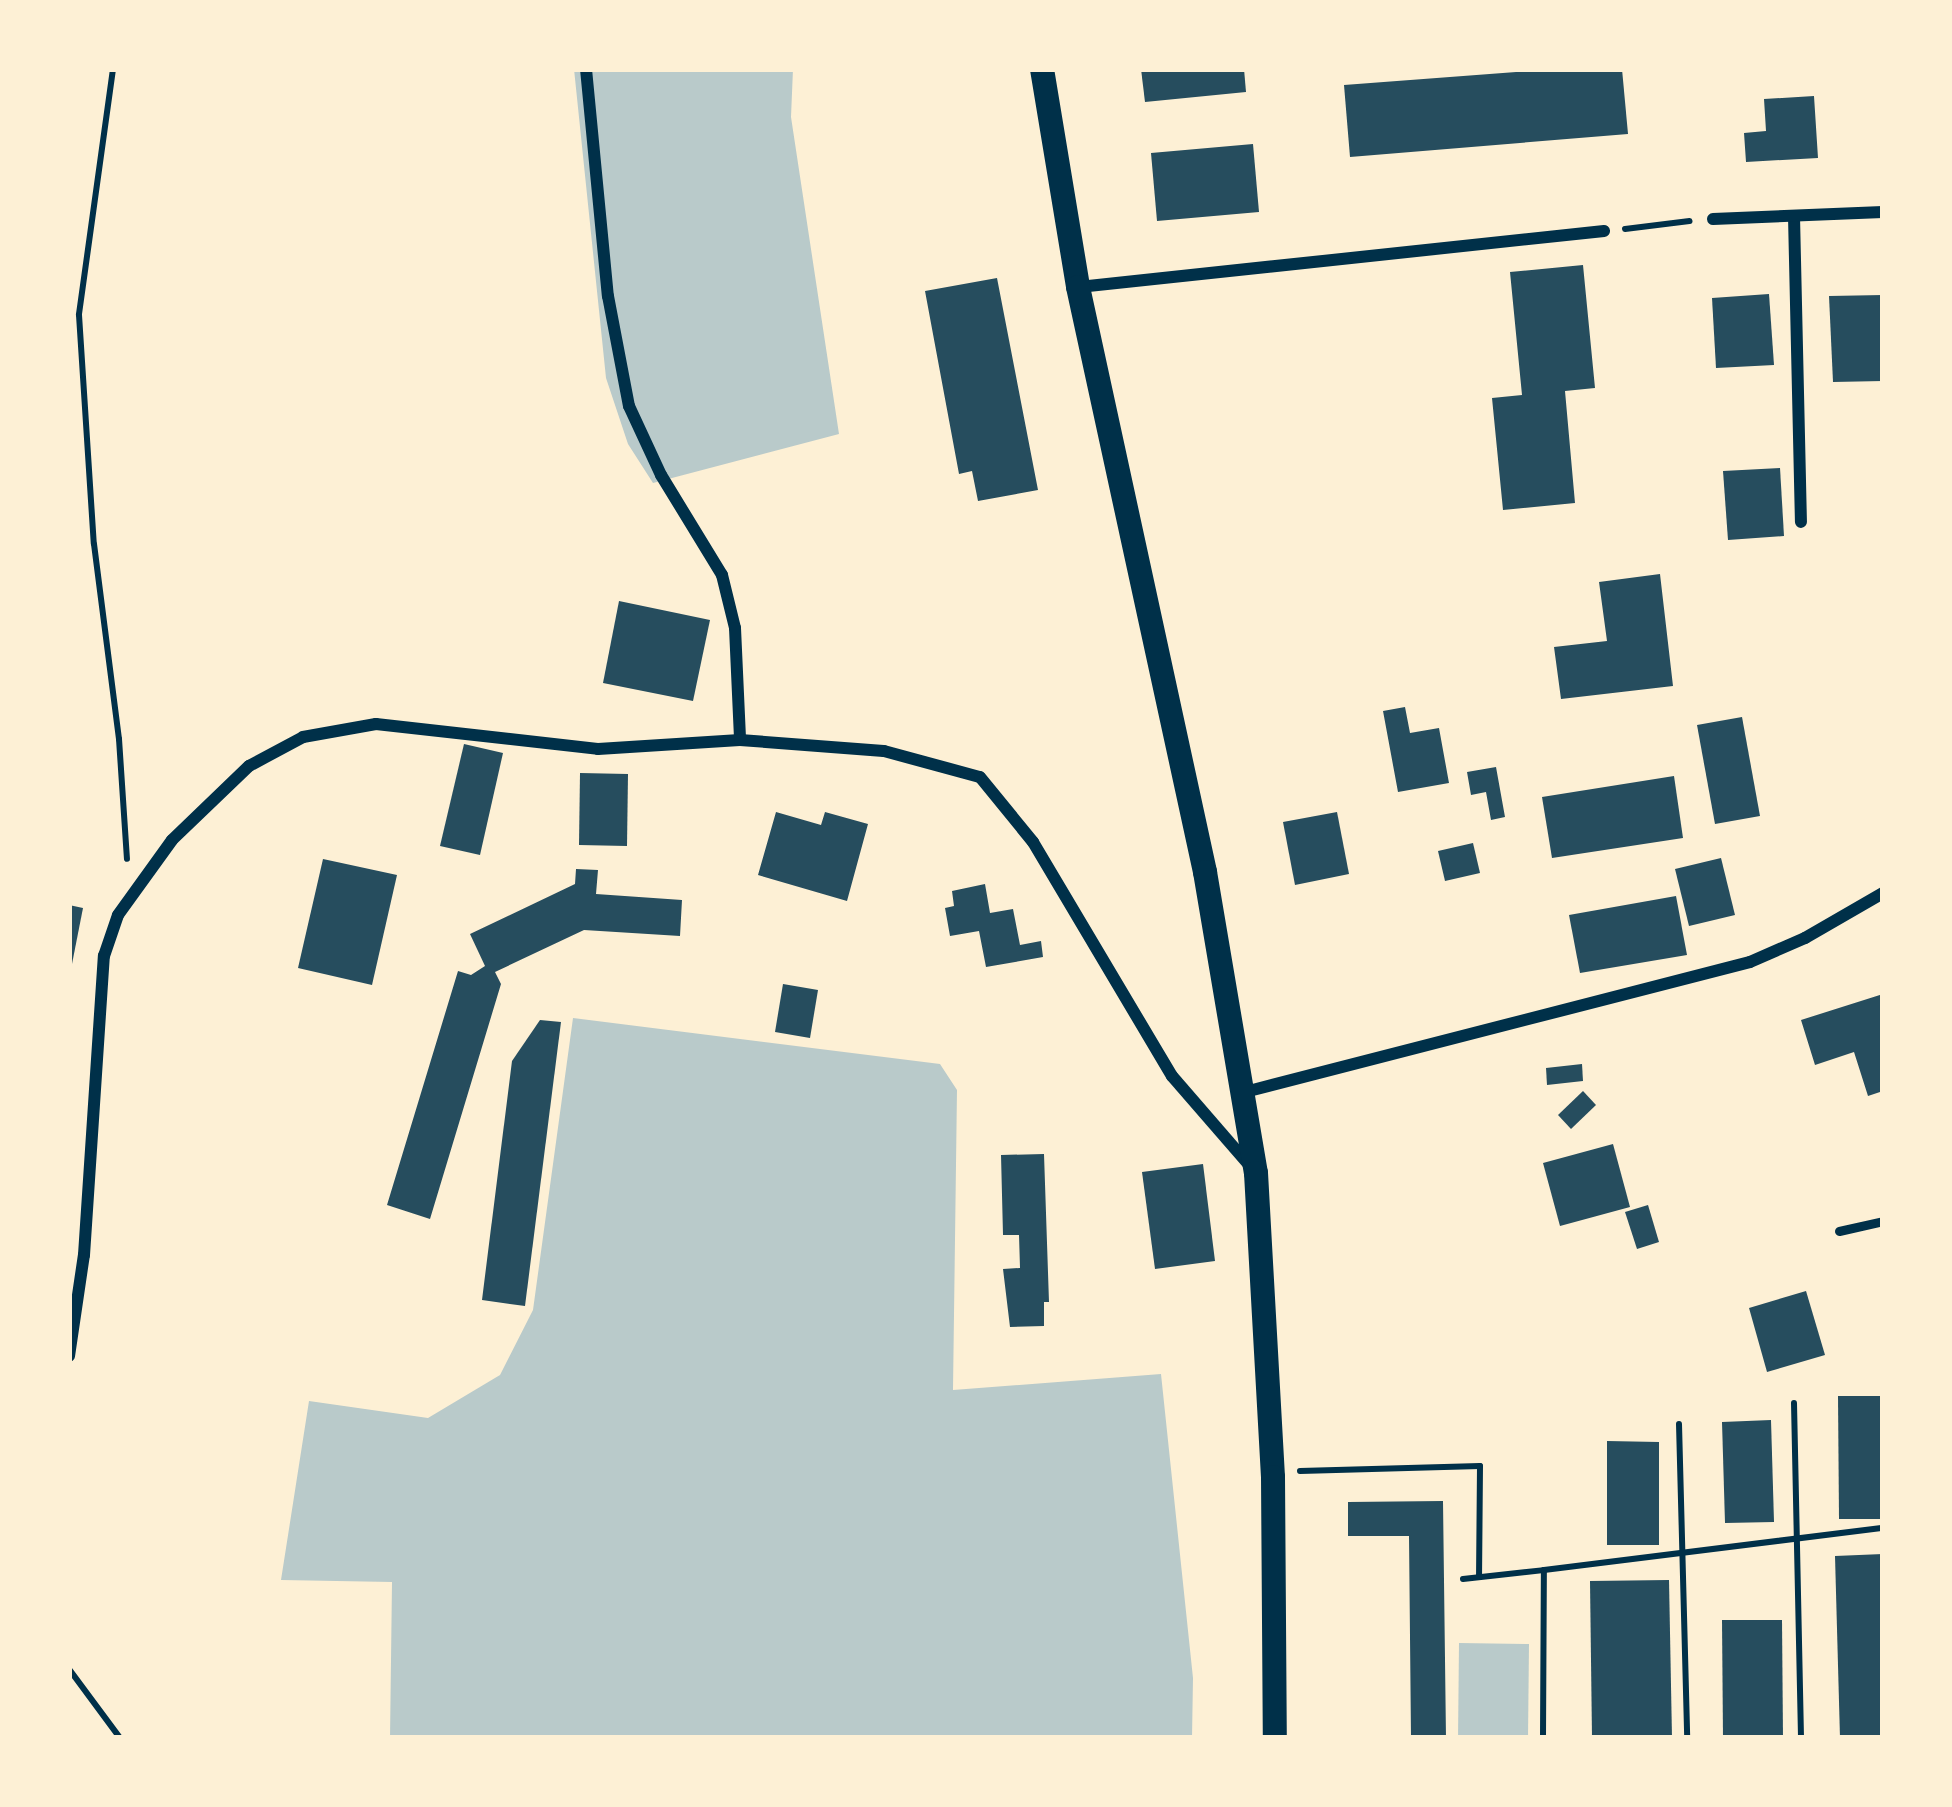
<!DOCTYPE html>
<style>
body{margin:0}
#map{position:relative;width:1952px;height:1807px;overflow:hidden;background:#fdf0d5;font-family:Mulish,sans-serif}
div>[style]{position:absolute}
.green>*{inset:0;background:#b9caca}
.building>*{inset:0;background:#264d5e}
.path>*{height:6px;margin:-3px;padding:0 3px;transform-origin:3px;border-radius:3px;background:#003049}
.service>*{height:9px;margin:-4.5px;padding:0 4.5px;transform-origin:4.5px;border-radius:4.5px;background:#003049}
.minor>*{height:12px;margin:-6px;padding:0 6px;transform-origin:6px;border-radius:6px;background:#003049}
.secondary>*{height:24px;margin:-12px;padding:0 12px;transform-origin:12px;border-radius:12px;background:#003049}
span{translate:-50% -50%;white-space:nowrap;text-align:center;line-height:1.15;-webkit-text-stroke:12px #fdf0d5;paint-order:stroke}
.frame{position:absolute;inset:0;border:72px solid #fdf0d5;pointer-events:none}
</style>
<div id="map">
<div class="green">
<div style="clip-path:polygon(574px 69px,793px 69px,791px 117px,839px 434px,653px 483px,628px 444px,606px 378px)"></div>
<div style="clip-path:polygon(573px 1018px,940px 1064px,957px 1090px,953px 1390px,1161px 1374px,1193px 1678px,1192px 1738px,390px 1738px,392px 1582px,281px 1580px,309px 1401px,428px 1418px,500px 1375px,533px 1310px)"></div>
<div style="clip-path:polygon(1459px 1643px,1529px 1644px,1528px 1738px,1458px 1738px)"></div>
</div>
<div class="building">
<div style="clip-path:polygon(1141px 69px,1244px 69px,1246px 92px,1145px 102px)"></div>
<div style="clip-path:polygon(1554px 69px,1622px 69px,1628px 134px,1350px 157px,1344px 85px)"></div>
<div style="clip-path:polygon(1814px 96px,1818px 158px,1746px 162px,1744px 133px,1766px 131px,1764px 99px)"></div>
<div style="clip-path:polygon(1253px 144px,1259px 212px,1157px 221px,1151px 153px)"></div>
<div style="clip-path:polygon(1583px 265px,1595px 388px,1565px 391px,1575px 503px,1503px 510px,1492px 398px,1522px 395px,1510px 272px)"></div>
<div style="clip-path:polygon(997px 278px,1038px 490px,978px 501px,972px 471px,959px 474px,925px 291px)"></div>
<div style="clip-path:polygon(1769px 294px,1774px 365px,1716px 368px,1712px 298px)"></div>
<div style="clip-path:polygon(1883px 295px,1883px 381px,1833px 382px,1829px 296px)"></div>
<div style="clip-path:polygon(1780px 468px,1784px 536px,1728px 540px,1723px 471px)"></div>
<div style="clip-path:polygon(1660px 574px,1673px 686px,1561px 699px,1554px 647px,1607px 641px,1599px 582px)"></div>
<div style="clip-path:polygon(619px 601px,710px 620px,693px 701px,603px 683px)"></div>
<div style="clip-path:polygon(1405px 707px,1410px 733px,1439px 728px,1449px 783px,1398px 792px,1383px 711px)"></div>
<div style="clip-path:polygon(1742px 717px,1760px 816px,1715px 824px,1697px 725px)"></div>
<div style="clip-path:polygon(464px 744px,503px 753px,480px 855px,440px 846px)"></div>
<div style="clip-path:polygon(1496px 767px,1505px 817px,1491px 820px,1486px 792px,1471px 795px,1467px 772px)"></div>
<div style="clip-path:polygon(580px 773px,628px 774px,627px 846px,579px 845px)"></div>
<div style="clip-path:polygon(1674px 776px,1683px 838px,1552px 858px,1542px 797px)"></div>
<div style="clip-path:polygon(776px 812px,821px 825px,825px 812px,868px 824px,847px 901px,758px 875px)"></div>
<div style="clip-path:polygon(1337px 812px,1349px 874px,1295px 885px,1283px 822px)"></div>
<div style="clip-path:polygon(1473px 843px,1480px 873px,1445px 881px,1438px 851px)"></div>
<div style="clip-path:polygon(1721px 858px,1735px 915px,1689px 926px,1675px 869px)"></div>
<div style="clip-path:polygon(323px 859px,397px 875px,372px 985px,298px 968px)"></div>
<div style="clip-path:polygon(576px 869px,598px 870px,596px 894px,682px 900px,680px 936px,584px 930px,495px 972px,501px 984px,430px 1219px,387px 1205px,458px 971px,471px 975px,485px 966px,470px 934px,575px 884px)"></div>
<div style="clip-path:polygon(985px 884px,990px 913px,1013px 909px,1020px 945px,1041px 941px,1043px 957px,986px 967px,979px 931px,950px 936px,945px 908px,954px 906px,952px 891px)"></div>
<div style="clip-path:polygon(1676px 896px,1687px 955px,1580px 973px,1569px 915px)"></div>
<div style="clip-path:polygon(69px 905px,83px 908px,71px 969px,69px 968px)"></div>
<div style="clip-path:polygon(783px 984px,818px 990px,810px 1038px,775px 1032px)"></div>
<div style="clip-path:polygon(1883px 994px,1883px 1091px,1868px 1096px,1854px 1052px,1815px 1065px,1801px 1020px)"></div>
<div style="clip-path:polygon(540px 1020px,561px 1022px,525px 1306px,482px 1300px,512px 1061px)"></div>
<div style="clip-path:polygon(1582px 1064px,1583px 1081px,1547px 1085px,1546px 1068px)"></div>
<div style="clip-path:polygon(1583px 1091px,1596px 1105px,1571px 1129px,1558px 1115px)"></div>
<div style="clip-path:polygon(1613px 1144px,1630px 1207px,1560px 1226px,1543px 1163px)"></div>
<div style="clip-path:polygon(1044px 1154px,1049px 1302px,1044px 1302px,1044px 1326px,1010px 1327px,1003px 1269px,1020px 1268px,1019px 1235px,1003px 1235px,1001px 1155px)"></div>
<div style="clip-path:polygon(1203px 1164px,1215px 1261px,1155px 1269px,1142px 1172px)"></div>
<div style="clip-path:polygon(1648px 1205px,1659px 1242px,1637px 1249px,1625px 1212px)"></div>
<div style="clip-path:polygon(1806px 1291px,1825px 1355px,1767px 1372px,1749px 1308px)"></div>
<div style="clip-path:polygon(1838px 1396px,1883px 1396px,1883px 1519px,1839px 1519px)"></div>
<div style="clip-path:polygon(1771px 1420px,1774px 1522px,1725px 1523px,1722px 1422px)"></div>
<div style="clip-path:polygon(1607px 1441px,1659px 1442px,1659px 1545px,1607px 1545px)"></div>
<div style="clip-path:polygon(1443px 1501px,1446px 1738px,1411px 1738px,1409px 1536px,1348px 1536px,1348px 1502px)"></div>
<div style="clip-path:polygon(1883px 1554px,1883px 1738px,1840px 1738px,1835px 1556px)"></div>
<div style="clip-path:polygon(1669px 1580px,1672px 1738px,1592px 1738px,1590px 1581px)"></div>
<div style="clip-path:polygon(1722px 1620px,1782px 1620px,1783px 1738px,1723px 1738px)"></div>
</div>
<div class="path">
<div style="left:113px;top:69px;width:248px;rotate:97.9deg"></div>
<div style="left:79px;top:315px;width:229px;rotate:86.3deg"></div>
<div style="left:94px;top:544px;width:197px;rotate:82.7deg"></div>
<div style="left:119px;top:739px;width:120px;rotate:86.2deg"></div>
<div style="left:1625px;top:229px;width:65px;rotate:-7deg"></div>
<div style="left:1794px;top:1403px;width:335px;rotate:88.8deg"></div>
<div style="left:1679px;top:1424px;width:314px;rotate:88.5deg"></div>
<div style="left:1300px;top:1471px;width:180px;rotate:-1.6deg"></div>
<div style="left:1480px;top:1466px;width:111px;rotate:90.5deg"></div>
<div style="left:1463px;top:1579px;width:81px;rotate:-6.3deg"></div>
<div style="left:69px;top:1669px;width:86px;rotate:53.5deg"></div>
<div style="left:1543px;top:1738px;width:168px;rotate:-89.7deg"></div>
<div style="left:1544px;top:1570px;width:342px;rotate:-7.1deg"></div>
</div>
<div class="service">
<div style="left:1839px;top:1231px;width:45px;rotate:-12.8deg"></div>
</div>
<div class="minor">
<div style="left:586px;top:69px;width:228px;rotate:84.5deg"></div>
<div style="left:608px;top:296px;width:112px;rotate:79.2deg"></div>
<div style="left:629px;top:406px;width:76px;rotate:65.1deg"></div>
<div style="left:661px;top:475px;width:117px;rotate:58.6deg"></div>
<div style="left:722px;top:575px;width:55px;rotate:76.2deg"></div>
<div style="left:735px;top:628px;width:112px;rotate:87.4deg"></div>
<div style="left:1794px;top:216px;width:306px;rotate:88.7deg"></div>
<div style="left:1713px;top:219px;width:170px;rotate:-2.4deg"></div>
<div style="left:1079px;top:287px;width:528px;rotate:-6.09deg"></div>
<div style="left:1245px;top:1092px;width:521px;rotate:-14.44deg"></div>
<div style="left:1750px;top:962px;width:60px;rotate:-23.6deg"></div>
<div style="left:1805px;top:938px;width:90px;rotate:-30deg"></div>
<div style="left:69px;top:1356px;width:102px;rotate:-81.6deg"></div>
<div style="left:84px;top:1255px;width:300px;rotate:-86.2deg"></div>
<div style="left:104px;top:956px;width:43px;rotate:-71.1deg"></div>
<div style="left:118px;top:915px;width:92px;rotate:-54.2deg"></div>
<div style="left:172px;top:840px;width:107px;rotate:-43.9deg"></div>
<div style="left:249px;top:766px;width:61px;rotate:-28.2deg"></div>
<div style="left:303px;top:737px;width:74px;rotate:-10.1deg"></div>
<div style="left:376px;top:724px;width:223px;rotate:6.4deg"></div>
<div style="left:598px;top:749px;width:142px;rotate:-3.6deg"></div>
<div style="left:740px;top:740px;width:144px;rotate:4.4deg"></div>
<div style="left:884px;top:751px;width:99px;rotate:15.2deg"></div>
<div style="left:980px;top:777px;width:84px;rotate:50.8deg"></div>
<div style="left:1033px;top:842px;width:272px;rotate:59.3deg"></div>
<div style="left:1172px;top:1076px;width:118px;rotate:49.1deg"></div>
</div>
<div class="secondary">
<div style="left:1042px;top:69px;width:221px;rotate:80.6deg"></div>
<div style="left:1078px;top:287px;width:599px;rotate:77.75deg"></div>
<div style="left:1205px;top:872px;width:305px;rotate:80.4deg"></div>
<div style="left:1256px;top:1173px;width:304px;rotate:86.8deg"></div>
<div style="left:1273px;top:1477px;width:261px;rotate:89.6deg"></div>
</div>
<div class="frame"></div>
</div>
